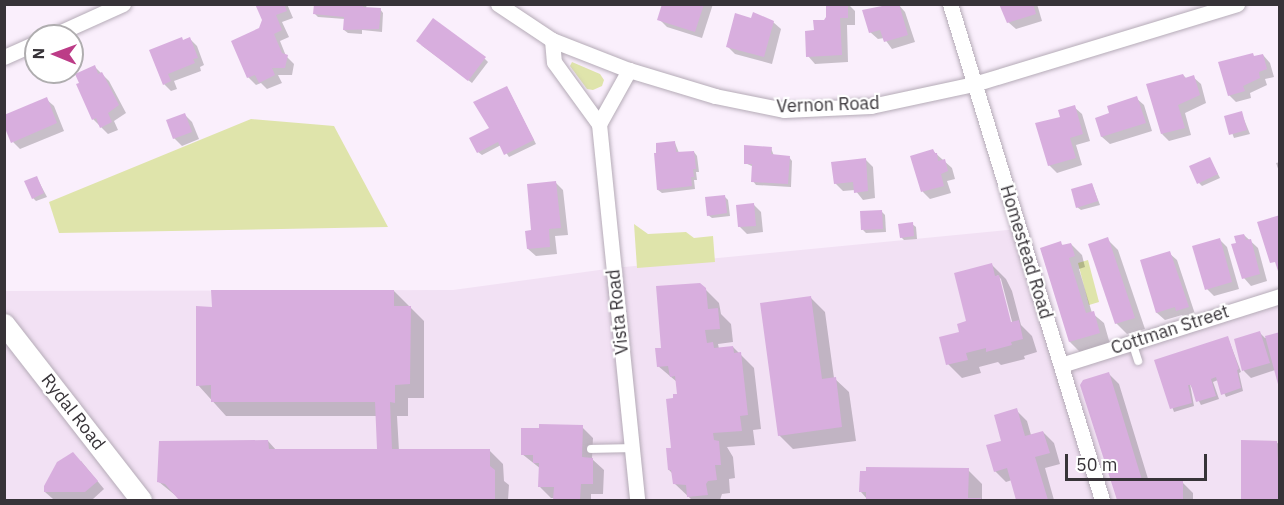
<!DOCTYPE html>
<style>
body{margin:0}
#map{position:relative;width:1284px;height:505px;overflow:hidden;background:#faeffc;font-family:"IBM Plex Sans",sans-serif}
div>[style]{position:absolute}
.built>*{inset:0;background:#f2e1f4}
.green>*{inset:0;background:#dfe4ab}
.shadow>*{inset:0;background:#0003}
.building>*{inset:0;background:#d8aede}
.roads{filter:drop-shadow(0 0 2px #b5abb7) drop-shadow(0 0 2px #b5abb7)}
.lane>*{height:8px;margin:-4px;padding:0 4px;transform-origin:4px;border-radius:4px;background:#fff}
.street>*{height:15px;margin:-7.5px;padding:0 7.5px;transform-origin:7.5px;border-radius:7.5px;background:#fff}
.secondary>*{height:21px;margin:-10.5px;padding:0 10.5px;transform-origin:10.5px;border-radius:10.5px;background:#fff}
span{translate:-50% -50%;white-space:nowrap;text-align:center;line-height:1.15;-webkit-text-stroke:4.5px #fff;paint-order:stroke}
.street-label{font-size:18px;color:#373338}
.frame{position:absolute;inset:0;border:6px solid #373338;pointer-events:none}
.north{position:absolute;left:24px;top:24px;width:60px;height:60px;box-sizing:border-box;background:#fff;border:2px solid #afadaf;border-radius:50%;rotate:271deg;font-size:16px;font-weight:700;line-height:24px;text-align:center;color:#373338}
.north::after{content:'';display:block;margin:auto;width:21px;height:27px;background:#bc3c87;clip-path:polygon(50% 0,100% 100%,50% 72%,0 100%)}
.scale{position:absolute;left:1065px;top:454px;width:142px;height:27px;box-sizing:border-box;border:3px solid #373338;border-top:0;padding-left:8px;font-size:18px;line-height:21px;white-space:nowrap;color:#373338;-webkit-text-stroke:4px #fff;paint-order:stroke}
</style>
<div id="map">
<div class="built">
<div style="clip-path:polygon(1019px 229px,1061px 364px,1279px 296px,1279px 500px,5px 500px,4px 291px,453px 290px,614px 268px)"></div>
</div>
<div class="green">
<div style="clip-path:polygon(572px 62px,600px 74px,604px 80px,602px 86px,593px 90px,587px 89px,570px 66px)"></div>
<div style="clip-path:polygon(251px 119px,334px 126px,388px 227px,59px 233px,49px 202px)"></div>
<div style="clip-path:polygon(634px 224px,648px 234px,686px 232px,694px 238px,713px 236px,715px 262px,637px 268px)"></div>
<div style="clip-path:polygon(1088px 260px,1099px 302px,1089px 305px,1078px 263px)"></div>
</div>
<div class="shadow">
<div style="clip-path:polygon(257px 4px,287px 4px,293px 18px,282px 22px,289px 37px,280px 41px,286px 56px,294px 64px,292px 75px,278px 75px,282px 83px,267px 89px,261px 83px,256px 85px,248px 77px,263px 20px)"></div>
<div style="clip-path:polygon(315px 4px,367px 4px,366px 8px,380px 9px,383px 13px,382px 32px,362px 30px,362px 34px,348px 33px,344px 30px,345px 19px,318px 17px,315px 14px)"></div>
<div style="clip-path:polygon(664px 4px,713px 4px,702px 38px,667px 27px,659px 19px)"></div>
<div style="clip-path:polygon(828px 4px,848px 4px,855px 11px,855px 25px,847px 25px,848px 62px,815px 64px,808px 56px,815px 32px,828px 17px)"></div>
<div style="clip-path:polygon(898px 4px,905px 12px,915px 42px,892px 49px,884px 38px,878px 39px,870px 32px)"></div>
<div style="clip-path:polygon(1002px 4px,1037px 4px,1042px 21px,1016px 29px,1008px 22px)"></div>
<div style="clip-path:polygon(773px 22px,781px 29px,772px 64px,735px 54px,728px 47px)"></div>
<div style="clip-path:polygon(190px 39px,197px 46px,204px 65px,200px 67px,201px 71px,174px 81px,177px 89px,171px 91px,164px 84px,151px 51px)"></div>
<div style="clip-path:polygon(421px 45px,485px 59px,488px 62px,472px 83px)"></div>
<div style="clip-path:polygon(1263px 55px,1270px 63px,1274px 77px,1265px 79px,1267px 85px,1250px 93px,1251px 98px,1236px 102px,1229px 95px,1255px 57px)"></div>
<div style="clip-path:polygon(95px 67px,109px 81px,126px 113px,114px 121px,118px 130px,108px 134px,93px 119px)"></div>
<div style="clip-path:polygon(1183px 75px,1187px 79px,1193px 77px,1201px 84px,1206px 103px,1185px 113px,1191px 135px,1169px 141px,1162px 134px)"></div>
<div style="clip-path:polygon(507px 87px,536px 144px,509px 157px,501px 145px,482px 155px,478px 152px,491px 129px)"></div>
<div style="clip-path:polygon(1136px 98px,1144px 105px,1152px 131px,1110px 144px,1102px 137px,1097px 119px,1111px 114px)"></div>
<div style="clip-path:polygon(46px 99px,54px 106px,64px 131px,20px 149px,13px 142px)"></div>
<div style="clip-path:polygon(1074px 107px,1082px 114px,1090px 141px,1076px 145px,1082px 165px,1057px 173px,1049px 165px,1061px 118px)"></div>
<div style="clip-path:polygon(1241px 112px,1250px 134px,1234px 138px,1226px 117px)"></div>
<div style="clip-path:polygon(185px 115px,192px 122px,199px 139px,182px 146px,174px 138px)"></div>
<div style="clip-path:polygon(675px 143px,679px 153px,694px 152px,697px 156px,699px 172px,696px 172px,697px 180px,694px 180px,695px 189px,662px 193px,658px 190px)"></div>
<div style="clip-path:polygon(771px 148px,774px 156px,789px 157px,792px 161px,791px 187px,756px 185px,753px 181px,754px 167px,745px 163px)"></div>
<div style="clip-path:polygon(933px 151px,952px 168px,955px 179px,947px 181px,951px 193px,930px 199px,923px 192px,912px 157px)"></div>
<div style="clip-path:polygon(1210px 159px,1220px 178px,1202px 186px,1199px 183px)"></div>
<div style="clip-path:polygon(866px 160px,873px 167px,875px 198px,863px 200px,855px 190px,843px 191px,835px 183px)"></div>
<div style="clip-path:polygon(1280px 162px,1280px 174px,1276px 163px)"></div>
<div style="clip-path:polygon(37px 178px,47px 197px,36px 201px,33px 198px)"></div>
<div style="clip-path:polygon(556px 183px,563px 190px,568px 235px,555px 236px,557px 254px,536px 256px,528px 249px,533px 232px)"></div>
<div style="clip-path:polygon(1092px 184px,1100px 205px,1081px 210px,1077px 207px)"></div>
<div style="clip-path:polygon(725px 197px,728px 200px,730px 216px,712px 218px,708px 215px)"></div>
<div style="clip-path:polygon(754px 205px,761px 212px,763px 232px,747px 234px,739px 226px)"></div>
<div style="clip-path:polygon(881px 211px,885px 215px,886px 232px,866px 233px,863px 230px)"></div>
<div style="clip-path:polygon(912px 224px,916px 227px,917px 239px,904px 240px,901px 237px)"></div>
<div style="clip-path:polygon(1244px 235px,1258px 248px,1267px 281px,1251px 286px,1244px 278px,1238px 244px)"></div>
<div style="clip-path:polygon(1107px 239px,1118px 250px,1145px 329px,1127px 334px,1116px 323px)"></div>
<div style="clip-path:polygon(1220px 240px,1227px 247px,1239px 289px,1214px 296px,1207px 289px)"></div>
<div style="clip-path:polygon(1060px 243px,1064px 246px,1071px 244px,1082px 255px,1085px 267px,1079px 269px,1092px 313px,1104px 323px,1110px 344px,1081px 353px,1070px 342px)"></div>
<div style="clip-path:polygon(1169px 253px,1177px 260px,1195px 314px,1185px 318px,1182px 315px,1165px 320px,1157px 313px,1142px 261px)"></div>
<div style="clip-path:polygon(evenodd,992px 265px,1006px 279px,1012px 291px,1021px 325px,1032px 336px,1037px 352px,1024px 356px,1025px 359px,1001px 365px,998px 362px,979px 367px,981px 373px,962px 378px,948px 364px,992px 265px,997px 275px,1001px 279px,1014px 329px,1012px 330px,997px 275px)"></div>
<div style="clip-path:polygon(700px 284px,719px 303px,721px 314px,731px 324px,733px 342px,718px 344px,719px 349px,733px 347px,754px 368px,761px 429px,753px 430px,755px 445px,727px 447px,733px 457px,735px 478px,729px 479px,730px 493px,722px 494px,720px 500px,692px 500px,674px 483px,673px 474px,669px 470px,675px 400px,678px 395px,677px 382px,658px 366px,663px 349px)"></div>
<div style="clip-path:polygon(394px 291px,424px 321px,424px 398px,408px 398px,408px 416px,397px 416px,399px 451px,489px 450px,503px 464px,504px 481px,509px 485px,508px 500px,181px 500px,159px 482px,268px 441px,277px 451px,381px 451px,377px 416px,226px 416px,198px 385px,213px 308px)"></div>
<div style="clip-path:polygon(811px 298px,825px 312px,834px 378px,849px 392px,856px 441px,793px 449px,779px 435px)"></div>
<div style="clip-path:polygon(1259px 332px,1265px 338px,1280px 334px,1275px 370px,1251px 378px,1244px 371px,1236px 340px)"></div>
<div style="clip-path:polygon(1228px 338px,1241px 372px,1239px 373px,1243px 391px,1226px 397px,1218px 380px,1213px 382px,1219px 399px,1201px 405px,1190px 384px,1194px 406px,1174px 412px,1156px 361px)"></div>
<div style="clip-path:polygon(1108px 373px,1119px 384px,1149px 482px,1182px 482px,1193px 493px,1193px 500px,1119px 500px,1082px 385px)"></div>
<div style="clip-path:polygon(1016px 410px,1027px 421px,1031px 435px,1043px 432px,1054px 443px,1060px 464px,1045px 468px,1054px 500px,1017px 500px,1012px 480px,1006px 482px,995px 471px)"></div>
<div style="clip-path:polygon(582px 427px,593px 438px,592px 459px,604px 470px,603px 494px,591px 494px,591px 500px,555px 500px,555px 498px,551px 498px,540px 487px,541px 469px,522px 454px)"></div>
<div style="clip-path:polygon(1243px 442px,1276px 442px,1280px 445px,1280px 500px,1243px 500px)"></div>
<div style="clip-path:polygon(81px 461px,104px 489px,93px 499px,53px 499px,45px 492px)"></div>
<div style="clip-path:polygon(968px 470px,982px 484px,982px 500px,868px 500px,861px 492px,867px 472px)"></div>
</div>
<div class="building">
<div style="clip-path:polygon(255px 4px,284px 4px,287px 11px,276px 15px,282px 30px,274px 34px,282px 53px,288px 55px,285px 68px,272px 68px,275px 75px,259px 83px,255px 75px,247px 78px,231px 41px,259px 28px,262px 20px)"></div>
<div style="clip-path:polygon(314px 4px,363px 4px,363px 7px,381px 8px,379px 29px,343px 30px,344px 17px,313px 14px)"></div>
<div style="clip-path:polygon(662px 4px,704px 4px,695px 32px,657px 20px)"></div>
<div style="clip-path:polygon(826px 4px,848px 4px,848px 18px,840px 18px,842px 55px,806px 57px,805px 31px,814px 30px,813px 20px,824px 20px,826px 17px)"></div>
<div style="clip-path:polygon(892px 4px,899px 4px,908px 35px,884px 42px,880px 30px,869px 33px,862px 10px)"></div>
<div style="clip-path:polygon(999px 4px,1033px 4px,1036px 14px,1007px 23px)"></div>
<div style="clip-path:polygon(753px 12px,774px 21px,764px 57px,726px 47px,735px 13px,751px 18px)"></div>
<div style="clip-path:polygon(433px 18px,486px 57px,468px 81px,416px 41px)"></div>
<div style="clip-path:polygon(182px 37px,183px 40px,190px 37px,198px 58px,193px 59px,195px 63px,168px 74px,171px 81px,163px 85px,149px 50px)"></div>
<div style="clip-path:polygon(1253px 53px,1254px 56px,1263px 54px,1267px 69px,1259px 72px,1260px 78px,1243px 86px,1245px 91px,1228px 96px,1218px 62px)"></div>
<div style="clip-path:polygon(95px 65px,98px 74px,102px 72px,119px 105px,108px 113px,112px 122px,100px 128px,96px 118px,92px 120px,76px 84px,79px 83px,75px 74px)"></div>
<div style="clip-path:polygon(1183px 74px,1185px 78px,1194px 75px,1200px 95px,1178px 105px,1185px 128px,1161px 134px,1146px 84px)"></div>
<div style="clip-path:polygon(507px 86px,534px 140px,504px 155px,498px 142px,477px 153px,469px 138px,489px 128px,473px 102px)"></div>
<div style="clip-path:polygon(1137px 96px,1146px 123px,1101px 137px,1095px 118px,1109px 113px,1107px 106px)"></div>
<div style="clip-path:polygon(47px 97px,57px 123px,11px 143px,4px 126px,4px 115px)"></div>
<div style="clip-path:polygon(1075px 105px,1083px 134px,1070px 138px,1076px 158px,1048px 166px,1035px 123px,1060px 117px,1058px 110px)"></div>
<div style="clip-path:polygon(1242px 111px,1247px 130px,1229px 135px,1224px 116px)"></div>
<div style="clip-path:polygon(185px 113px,192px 132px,173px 139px,166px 120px)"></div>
<div style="clip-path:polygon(675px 141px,676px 152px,694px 151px,696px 169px,693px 169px,694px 177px,691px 177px,692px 186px,657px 190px,654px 153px,656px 153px,656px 143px)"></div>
<div style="clip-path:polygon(744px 145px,772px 147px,771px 154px,790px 156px,788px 184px,751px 182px,752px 164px,744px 164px)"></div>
<div style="clip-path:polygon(933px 149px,935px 153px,937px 153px,938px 161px,945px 159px,948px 171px,941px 174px,944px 186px,921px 192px,910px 156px)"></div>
<div style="clip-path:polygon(1210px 157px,1218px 174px,1197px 184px,1189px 166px)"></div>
<div style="clip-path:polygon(866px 158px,868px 191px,854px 193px,853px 182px,834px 184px,831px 162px)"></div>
<div style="clip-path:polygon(37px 176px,44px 193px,32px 199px,24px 181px)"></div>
<div style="clip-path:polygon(556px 181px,561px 228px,549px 229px,550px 247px,527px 249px,525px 231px,531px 230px,527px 184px)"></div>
<div style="clip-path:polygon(1092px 183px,1098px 201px,1076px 208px,1071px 189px)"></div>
<div style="clip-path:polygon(725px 195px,727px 213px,707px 216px,705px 197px)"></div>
<div style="clip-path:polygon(754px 203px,756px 226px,738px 227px,736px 205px)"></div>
<div style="clip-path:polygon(882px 210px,883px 229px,861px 230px,860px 211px)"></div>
<div style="clip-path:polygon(1280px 215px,1280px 270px,1278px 271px,1275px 262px,1270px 263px,1257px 222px)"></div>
<div style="clip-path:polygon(913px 222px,914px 236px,900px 238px,898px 224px)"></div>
<div style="clip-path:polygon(1244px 234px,1246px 240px,1251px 239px,1260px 274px,1242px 279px,1231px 244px,1236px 243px,1234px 236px)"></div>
<div style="clip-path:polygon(1108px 237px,1135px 318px,1115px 324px,1088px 244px)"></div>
<div style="clip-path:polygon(1220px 238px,1232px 282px,1205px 290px,1192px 246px)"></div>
<div style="clip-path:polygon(1061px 241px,1062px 245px,1071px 243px,1075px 256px,1069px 258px,1086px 313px,1094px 311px,1100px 333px,1069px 342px,1040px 248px)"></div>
<div style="clip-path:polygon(1170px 251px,1189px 307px,1176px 311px,1175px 307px,1156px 313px,1140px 260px)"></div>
<div style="clip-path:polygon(992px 263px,995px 276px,999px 275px,1011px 322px,1019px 320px,1023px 339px,1011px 342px,1012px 345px,986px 352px,986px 348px,966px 353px,968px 360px,946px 365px,939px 337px,959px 332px,957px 324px,966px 321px,954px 273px)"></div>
<div style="clip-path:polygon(700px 283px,706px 288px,708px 309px,718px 308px,720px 329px,705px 330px,707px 343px,713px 342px,714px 348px,733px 346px,734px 353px,741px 352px,748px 415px,740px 416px,742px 431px,713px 433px,714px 440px,719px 441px,721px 465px,715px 465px,717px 480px,708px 481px,706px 484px,708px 495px,687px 497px,686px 485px,673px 484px,671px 470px,668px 470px,666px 448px,671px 448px,666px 399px,673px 398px,673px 394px,677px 394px,675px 376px,670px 377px,668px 366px,657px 367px,655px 348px,661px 348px,656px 286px)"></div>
<div style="clip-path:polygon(211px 290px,394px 290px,394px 306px,411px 306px,410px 384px,395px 385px,395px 403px,390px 402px,392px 449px,490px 449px,490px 466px,495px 470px,495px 500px,179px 500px,165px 484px,157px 482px,159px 441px,268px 440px,269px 449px,377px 449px,375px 402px,211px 402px,211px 385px,196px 386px,196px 306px,212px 307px)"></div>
<div style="clip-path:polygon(811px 296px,822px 379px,836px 377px,842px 427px,778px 436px,760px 303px)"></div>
<div style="clip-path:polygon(1260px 331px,1270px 363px,1242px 371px,1234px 339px)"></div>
<div style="clip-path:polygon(1280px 332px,1280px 388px,1279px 388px,1265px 336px)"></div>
<div style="clip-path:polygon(1228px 336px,1239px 369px,1237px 370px,1241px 388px,1221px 395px,1216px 377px,1211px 379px,1216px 396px,1196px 402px,1191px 385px,1188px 385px,1192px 403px,1170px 409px,1154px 360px)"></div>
<div style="clip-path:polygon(1109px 372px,1142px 480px,1183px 480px,1183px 500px,1117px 500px,1080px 385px,1083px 380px)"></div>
<div style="clip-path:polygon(1017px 408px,1025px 436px,1043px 431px,1050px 453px,1035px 457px,1048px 500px,1016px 500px,1007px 468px,994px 472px,986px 445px,1001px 441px,994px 415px)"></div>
<div style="clip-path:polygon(539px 424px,583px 425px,582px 457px,593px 458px,593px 484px,581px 484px,580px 500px,553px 500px,554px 487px,538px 487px,539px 463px,533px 463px,533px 455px,521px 455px,521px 428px,539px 428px)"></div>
<div style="clip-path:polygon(1241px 440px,1277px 441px,1280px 500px,1241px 500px)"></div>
<div style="clip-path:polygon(73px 452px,98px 481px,85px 492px,44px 492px,44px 486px,57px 462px)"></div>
<div style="clip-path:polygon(866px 467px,969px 468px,968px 498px,981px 498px,981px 500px,866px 500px,866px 492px,859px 492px,860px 471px,866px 471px)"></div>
</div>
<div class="roads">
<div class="lane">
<div style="left:1132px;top:342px;width:20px;rotate:72deg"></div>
<div style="left:591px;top:449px;width:41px;rotate:-1.4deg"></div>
</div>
<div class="street">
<div style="left:498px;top:4px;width:65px;rotate:33.7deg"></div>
<div style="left:552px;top:40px;width:83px;rotate:21.3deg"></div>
<div style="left:629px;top:70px;width:90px;rotate:16.8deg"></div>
<div style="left:715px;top:96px;width:70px;rotate:11.5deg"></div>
<div style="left:784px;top:110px;width:87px;rotate:-2.6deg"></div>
<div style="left:871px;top:106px;width:105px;rotate:-12.1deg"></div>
<div style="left:974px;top:84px;width:275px;rotate:-16.9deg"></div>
<div style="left:950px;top:4px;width:519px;rotate:72.96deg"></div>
<div style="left:52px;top:36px;width:78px;rotate:-24.3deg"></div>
<div style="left:552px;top:40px;width:22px;rotate:85deg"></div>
<div style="left:554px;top:62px;width:77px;rotate:54deg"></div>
<div style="left:599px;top:124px;width:378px;rotate:84.2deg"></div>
<div style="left:4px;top:57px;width:35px;rotate:-24deg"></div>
<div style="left:599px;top:124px;width:62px;rotate:-60.9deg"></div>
<div style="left:1061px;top:365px;width:230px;rotate:-17.5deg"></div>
</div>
<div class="secondary">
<div style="left:4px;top:324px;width:223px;rotate:52.1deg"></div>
</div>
</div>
<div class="street-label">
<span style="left:828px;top:105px;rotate:-2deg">Vernon Road</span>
<span style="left:1026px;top:252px;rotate:73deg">Homestead Road</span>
<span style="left:618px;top:312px;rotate:-96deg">Vista Road</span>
<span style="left:1170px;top:330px;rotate:-18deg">Cottman Street</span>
<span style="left:73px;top:412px;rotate:52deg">Rydal Road</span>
</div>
<div class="frame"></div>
<div class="north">N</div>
<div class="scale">50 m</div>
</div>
